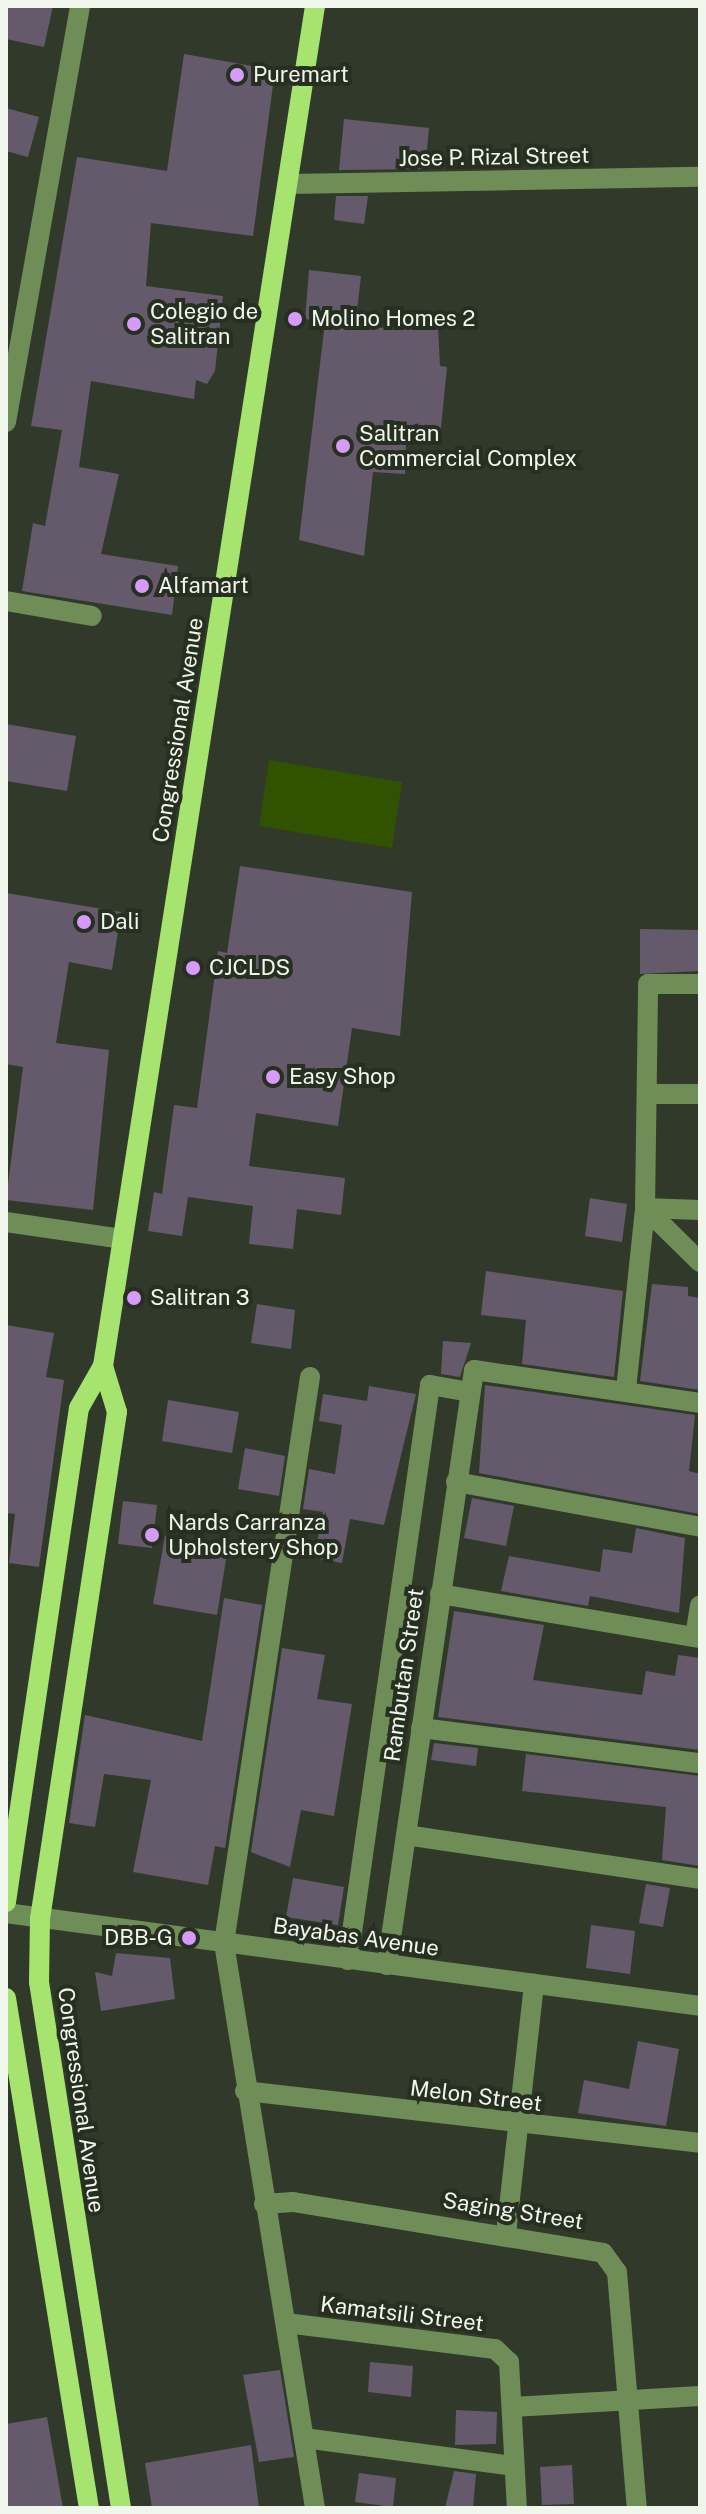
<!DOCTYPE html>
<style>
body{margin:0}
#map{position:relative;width:706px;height:2514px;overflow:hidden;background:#313a2a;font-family:"Public Sans",sans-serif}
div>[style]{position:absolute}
.green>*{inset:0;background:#305201}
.building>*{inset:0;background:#645a6b}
.minor>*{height:20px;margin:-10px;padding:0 10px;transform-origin:10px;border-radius:10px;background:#6f8d57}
.major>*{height:20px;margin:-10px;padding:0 10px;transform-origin:10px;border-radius:10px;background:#a6e36f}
.dots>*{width:22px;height:22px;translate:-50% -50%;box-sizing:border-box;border:4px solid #272f20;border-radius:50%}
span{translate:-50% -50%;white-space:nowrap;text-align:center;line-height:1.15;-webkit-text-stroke:8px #272f20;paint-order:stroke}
.poi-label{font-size:22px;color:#f0f6ec}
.left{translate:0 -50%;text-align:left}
.right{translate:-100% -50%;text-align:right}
.street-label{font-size:22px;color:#f0f6ec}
.frame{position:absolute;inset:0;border:8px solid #f0f6ec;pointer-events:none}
</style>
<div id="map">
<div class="green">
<div style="clip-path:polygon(269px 760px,402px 782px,392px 848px,259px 826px)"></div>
</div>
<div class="building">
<div style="clip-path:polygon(6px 6px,53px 6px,44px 47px,6px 39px)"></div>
<div style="clip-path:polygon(184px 54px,275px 70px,253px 236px,151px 223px,146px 286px,223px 296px,215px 371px,207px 384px,196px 380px,194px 399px,91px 381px,79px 467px,119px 474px,101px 554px,178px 566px,172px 615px,22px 591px,33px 523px,45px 526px,62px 430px,31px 426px,77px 157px,167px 171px)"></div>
<div style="clip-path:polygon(6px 108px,39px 117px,28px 157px,6px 151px)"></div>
<div style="clip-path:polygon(344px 119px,429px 128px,425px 169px,339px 170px)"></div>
<div style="clip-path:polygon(336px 196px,368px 196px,364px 224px,334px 220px)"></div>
<div style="clip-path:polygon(309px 270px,361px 276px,355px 328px,438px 327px,440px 366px,447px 367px,440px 438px,406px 439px,405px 474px,373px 472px,364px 556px,299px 540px,325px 322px,305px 319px)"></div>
<div style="clip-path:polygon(6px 724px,76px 736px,67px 791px,6px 781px)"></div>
<div style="clip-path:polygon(240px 866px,412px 892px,400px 1036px,352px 1028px,338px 1126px,256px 1113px,249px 1166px,345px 1178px,341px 1215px,297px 1209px,293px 1249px,249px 1244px,253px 1206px,188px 1197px,182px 1236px,148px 1231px,154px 1192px,162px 1194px,174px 1105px,197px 1108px,218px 951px,227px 953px)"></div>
<div style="clip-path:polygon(6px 893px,121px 912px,112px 970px,69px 962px,56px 1043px,109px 1050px,93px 1210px,6px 1200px,23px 1067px,6px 1064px)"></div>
<div style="clip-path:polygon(640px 929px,700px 930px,700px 971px,640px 974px)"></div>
<div style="clip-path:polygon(590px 1198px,627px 1204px,622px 1242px,585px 1236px)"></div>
<div style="clip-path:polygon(486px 1271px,623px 1291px,614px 1377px,522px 1364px,526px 1320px,481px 1315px)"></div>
<div style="clip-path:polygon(652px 1284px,688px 1287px,688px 1296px,700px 1298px,700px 1390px,640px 1381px)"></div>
<div style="clip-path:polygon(257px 1304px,295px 1310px,291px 1349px,251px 1343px)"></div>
<div style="clip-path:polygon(6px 1325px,54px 1333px,46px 1377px,64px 1380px,39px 1567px,9px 1563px,15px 1514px,6px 1513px)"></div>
<div style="clip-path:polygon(443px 1341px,471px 1343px,460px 1377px,441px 1374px)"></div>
<div style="clip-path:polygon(485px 1385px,695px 1415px,689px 1471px,700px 1474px,700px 1514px,479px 1473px)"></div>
<div style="clip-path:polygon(369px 1386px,416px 1394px,384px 1525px,350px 1519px,342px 1563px,314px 1558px,323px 1512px,303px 1509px,309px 1469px,335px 1474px,342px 1425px,319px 1421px,323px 1394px,367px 1401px)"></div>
<div style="clip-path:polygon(168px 1400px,239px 1412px,232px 1453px,162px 1441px)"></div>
<div style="clip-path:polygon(245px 1448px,285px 1456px,279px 1496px,238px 1489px)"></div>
<div style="clip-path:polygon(472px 1498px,514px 1506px,506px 1546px,464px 1538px)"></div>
<div style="clip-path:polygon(123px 1501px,157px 1505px,152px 1548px,118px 1544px)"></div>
<div style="clip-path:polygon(636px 1528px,685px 1538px,679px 1613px,590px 1596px,588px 1606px,501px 1591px,509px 1556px,600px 1572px,603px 1549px,632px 1553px)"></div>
<div style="clip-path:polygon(165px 1536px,228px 1547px,217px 1615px,153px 1604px)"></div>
<div style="clip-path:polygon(224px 1598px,262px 1605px,225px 1848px,215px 1846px,208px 1885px,133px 1872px,151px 1780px,104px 1774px,95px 1827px,69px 1823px,85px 1715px,202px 1741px)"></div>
<div style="clip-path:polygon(454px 1611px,544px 1625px,533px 1680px,642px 1695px,646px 1671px,675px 1676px,678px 1655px,700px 1658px,700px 1750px,438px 1717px)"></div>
<div style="clip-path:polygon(282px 1648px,325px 1655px,317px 1699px,352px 1704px,334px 1816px,301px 1810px,290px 1867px,251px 1852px)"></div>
<div style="clip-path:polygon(434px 1743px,478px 1748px,476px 1766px,431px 1760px)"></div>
<div style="clip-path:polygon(526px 1754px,700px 1776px,700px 1866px,662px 1860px,666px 1807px,522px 1791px)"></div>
<div style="clip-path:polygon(293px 1878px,344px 1887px,338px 1925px,286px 1917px)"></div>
<div style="clip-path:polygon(646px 1884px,670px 1888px,663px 1927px,639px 1923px)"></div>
<div style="clip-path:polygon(591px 1925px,635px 1931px,630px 1974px,586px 1968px)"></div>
<div style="clip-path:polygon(116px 1953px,170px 1958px,175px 1999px,101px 2011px,95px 1972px,112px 1976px)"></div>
<div style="clip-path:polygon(638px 2041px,679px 2049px,666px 2126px,578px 2113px,584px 2080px,629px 2089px)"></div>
<div style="clip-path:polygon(370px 2362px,413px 2366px,411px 2397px,368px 2392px)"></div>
<div style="clip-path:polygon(280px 2370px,294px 2457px,259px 2462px,243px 2375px)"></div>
<div style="clip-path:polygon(456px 2410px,497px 2412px,496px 2444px,455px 2445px)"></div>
<div style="clip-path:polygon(47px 2417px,63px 2508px,6px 2508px,6px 2424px)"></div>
<div style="clip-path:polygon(251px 2445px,259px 2508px,152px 2508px,145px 2463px)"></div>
<div style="clip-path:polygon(572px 2465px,574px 2504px,542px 2505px,540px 2467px)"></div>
<div style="clip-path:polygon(454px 2471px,476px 2474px,473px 2508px,445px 2508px)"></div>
<div style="clip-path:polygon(359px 2473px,396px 2478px,393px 2507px,355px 2502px)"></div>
</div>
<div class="minor">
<div style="left:289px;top:184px;width:411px;rotate:-1deg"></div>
<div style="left:6px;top:422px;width:423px;rotate:-79.9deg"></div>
<div style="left:6px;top:601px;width:87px;rotate:9.9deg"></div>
<div style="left:650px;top:1094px;width:50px"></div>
<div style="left:645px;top:1208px;width:77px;rotate:44.5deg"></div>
<div style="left:645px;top:1208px;width:55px;rotate:2.1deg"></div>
<div style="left:6px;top:1222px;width:117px;rotate:8.3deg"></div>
<div style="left:310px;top:1377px;width:572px;rotate:98.64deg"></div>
<div style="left:224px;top:1943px;width:572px;rotate:80.85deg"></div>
<div style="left:626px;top:1390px;width:183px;rotate:-84deg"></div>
<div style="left:645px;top:1208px;width:224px;rotate:-89.2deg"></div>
<div style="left:648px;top:984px;width:52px"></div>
<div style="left:456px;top:1482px;width:248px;rotate:10.4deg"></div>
<div style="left:440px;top:1594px;width:264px;rotate:9.6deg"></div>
<div style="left:695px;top:1637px;width:32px;rotate:-81deg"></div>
<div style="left:421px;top:1728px;width:281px;rotate:7.2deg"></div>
<div style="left:406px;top:1835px;width:297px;rotate:8.5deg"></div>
<div style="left:6px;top:1913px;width:700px;rotate:7.63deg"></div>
<div style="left:348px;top:1960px;width:581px;rotate:-81.88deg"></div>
<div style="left:430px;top:1385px;width:39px;rotate:10deg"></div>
<div style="left:387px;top:1965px;width:601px;rotate:-81.68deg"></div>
<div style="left:474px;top:1370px;width:228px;rotate:8.3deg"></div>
<div style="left:245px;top:2091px;width:458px;rotate:6.5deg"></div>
<div style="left:264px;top:2204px;width:29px;rotate:-4deg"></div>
<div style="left:293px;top:2202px;width:314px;rotate:9.3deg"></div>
<div style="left:603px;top:2253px;width:24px;rotate:54deg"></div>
<div style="left:617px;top:2272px;width:237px;rotate:85.2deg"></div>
<div style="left:506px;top:2234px;width:252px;rotate:-83.6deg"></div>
<div style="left:286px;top:2323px;width:211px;rotate:7.1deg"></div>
<div style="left:495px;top:2349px;width:19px;rotate:43deg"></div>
<div style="left:509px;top:2362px;width:146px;rotate:86.9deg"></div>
<div style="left:513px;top:2407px;width:187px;rotate:-3.4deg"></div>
<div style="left:304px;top:2438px;width:212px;rotate:7.6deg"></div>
</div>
<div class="major">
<div style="left:103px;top:1366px;width:48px;rotate:73.1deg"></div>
<div style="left:117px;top:1412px;width:513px;rotate:98.64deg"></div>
<div style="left:40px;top:1919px;width:63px;rotate:90.9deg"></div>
<div style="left:39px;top:1982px;width:532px;rotate:81.14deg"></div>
<div style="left:6px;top:1902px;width:499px;rotate:-81.6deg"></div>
<div style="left:79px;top:1408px;width:48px;rotate:-60.3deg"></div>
<div style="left:103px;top:1366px;width:1376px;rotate:-81.14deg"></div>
<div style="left:6px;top:1998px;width:517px;rotate:80.76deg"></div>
</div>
<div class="dots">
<div style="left:237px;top:75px;background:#d69bfa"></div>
<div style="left:295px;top:319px;background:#d69bfa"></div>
<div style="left:134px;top:324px;background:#d69bfa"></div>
<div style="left:343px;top:446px;background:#d69bfa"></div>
<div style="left:142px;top:586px;background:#d69bfa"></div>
<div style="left:84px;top:922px;background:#d69bfa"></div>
<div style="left:193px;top:968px;background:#d69bfa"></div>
<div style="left:273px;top:1077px;background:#d69bfa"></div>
<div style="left:134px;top:1298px;background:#d69bfa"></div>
<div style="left:152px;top:1535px;background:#d69bfa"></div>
<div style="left:189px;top:1938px;background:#d69bfa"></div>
</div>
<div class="poi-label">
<span class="left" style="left:253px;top:75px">Puremart</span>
<span class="left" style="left:150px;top:324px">Colegio de<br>Salitran</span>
<span class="left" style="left:311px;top:319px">Molino Homes 2</span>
<span class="left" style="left:359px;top:446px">Salitran<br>Commercial Complex</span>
<span class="left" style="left:158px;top:586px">Alfamart</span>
<span class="left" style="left:100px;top:922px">Dali</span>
<span class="left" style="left:209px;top:968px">CJCLDS</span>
<span class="left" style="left:289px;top:1077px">Easy Shop</span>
<span class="left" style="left:150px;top:1298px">Salitran 3</span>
<span class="left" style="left:168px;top:1535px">Nards Carranza<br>Upholstery Shop</span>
<span class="right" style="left:173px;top:1938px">DBB-G</span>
</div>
<div class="street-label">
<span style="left:494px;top:157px;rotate:-1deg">Jose P. Rizal Street</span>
<span style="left:178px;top:730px;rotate:-81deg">Congressional Avenue</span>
<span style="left:404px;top:1675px;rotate:-82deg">Rambutan Street</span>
<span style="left:356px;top:1937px;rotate:8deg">Bayabas Avenue</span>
<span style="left:476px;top:2096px;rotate:7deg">Melon Street</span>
<span style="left:81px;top:2100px;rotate:82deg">Congressional Avenue</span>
<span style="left:513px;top:2211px;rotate:9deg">Saging Street</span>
<span style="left:402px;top:2314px;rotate:7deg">Kamatsili Street</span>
</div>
<div class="frame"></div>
</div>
